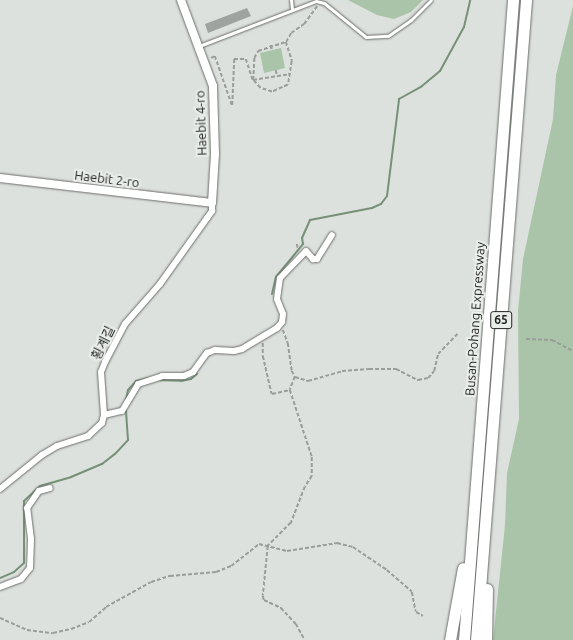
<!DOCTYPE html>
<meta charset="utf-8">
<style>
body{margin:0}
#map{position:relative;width:573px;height:640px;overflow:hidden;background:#dde1dd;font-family:Ubuntu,"Noto Sans KR",sans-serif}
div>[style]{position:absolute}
.green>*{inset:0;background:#a9c4a9}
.stream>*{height:2px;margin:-1px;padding:0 1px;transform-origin:1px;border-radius:1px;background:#769177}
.building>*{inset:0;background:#9fa39f}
.path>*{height:1.5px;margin-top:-0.75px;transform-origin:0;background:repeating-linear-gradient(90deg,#9a9d9a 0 4px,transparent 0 6px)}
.roads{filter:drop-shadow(0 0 1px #6b6e6b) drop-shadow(0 0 1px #6b6e6b)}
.lane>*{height:3px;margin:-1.5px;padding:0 1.5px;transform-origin:1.5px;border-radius:1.5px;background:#fff}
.street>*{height:6px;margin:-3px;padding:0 3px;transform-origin:3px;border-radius:3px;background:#fff}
.secondary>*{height:8px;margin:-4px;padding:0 4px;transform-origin:4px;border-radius:4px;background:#fff}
.highway>*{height:11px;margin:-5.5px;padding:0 5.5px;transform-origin:5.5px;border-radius:5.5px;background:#fff}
span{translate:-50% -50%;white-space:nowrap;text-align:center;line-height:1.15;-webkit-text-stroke:4px #eaeeea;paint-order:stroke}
.shield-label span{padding:1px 3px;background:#eaeeea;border:1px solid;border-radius:3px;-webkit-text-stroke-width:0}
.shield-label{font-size:12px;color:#242524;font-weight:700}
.street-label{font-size:13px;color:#242524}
</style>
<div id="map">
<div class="green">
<div style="clip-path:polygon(348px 0,423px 0,411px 12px,394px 19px,377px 15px)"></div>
<div style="clip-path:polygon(573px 6px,573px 640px,493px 640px,505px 525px,507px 473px,519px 419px,518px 311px,523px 259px,553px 119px,556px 75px)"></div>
<div style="clip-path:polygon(281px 48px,285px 68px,264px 73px,260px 53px)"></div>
</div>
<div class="stream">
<div style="left:272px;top:294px;width:17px;rotate:-77deg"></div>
<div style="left:276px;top:277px;width:43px;rotate:-50.7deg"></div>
<div style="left:303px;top:244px;width:6px;rotate:-99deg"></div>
<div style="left:302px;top:238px;width:20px;rotate:-66deg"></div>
<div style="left:310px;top:220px;width:63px;rotate:-11deg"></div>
<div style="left:372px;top:208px;width:10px;rotate:-24deg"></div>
<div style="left:381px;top:204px;width:10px;rotate:-53deg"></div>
<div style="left:387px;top:196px;width:98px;rotate:-82.9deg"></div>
<div style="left:399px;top:99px;width:26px;rotate:-29deg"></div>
<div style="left:422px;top:86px;width:23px;rotate:-40deg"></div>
<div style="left:440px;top:71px;width:50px;rotate:-61.4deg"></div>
<div style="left:464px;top:27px;width:28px;rotate:-77deg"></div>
<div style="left:157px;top:380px;width:24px;rotate:2deg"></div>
<div style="left:181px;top:381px;width:10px;rotate:-11deg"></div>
<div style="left:191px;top:379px;width:8px;rotate:-40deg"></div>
<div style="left:126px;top:400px;width:10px;rotate:-79deg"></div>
<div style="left:128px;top:390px;width:12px;rotate:-48deg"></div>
<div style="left:136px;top:381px;width:13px;rotate:-13deg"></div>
<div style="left:0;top:578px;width:15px;rotate:-23deg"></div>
<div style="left:14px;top:572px;width:13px;rotate:-42deg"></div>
<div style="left:24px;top:563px;width:62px;rotate:-90deg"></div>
<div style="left:24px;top:501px;width:22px;rotate:-43deg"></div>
<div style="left:40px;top:486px;width:32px;rotate:-16deg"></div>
<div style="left:71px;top:477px;width:34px;rotate:-23deg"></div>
<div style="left:102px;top:464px;width:16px;rotate:-38deg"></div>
<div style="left:115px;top:454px;width:19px;rotate:-47deg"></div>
<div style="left:128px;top:440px;width:32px;rotate:-94deg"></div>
</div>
<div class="building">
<div style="clip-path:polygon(247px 8px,251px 16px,208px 33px,205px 24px)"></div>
</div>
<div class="path">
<div style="left:286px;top:42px;width:20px;rotate:72deg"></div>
<div style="left:292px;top:61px;width:24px;rotate:99deg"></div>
<div style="left:288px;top:85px;width:17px;rotate:156deg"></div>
<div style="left:272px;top:92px;width:13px;rotate:-162deg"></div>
<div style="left:260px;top:88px;width:11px;rotate:-131deg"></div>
<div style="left:253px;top:80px;width:22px;rotate:-87deg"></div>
<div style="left:254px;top:58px;width:8px;rotate:-60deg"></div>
<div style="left:258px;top:51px;width:29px;rotate:-18deg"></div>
<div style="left:286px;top:42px;width:10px;rotate:-61deg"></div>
<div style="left:291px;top:33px;width:16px;rotate:-35deg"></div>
<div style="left:304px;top:24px;width:22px;rotate:-54deg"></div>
<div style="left:271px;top:45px;width:5px;rotate:79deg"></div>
<div style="left:211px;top:58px;width:4px;rotate:-27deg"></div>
<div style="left:215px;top:56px;width:52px;rotate:70.9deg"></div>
<div style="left:232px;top:105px;width:46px;rotate:-87.5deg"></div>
<div style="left:234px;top:59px;width:12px"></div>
<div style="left:246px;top:59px;width:22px;rotate:72deg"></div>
<div style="left:253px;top:80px;width:38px;rotate:-9deg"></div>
<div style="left:276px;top:70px;width:6px;rotate:81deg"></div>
<div style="left:297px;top:244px;width:4px;rotate:76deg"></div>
<div style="left:283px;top:330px;width:14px;rotate:69deg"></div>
<div style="left:288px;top:343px;width:28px;rotate:82deg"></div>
<div style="left:292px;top:371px;width:7px;rotate:63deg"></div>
<div style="left:295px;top:377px;width:14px;rotate:17deg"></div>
<div style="left:308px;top:381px;width:35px;rotate:-16deg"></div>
<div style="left:342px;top:371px;width:27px;rotate:-4deg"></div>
<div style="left:369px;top:369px;width:27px"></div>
<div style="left:396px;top:369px;width:25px;rotate:27deg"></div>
<div style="left:418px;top:380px;width:10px;rotate:-11deg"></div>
<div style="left:428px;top:378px;width:9px;rotate:-49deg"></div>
<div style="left:434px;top:371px;width:17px;rotate:-77deg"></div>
<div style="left:438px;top:354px;width:29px;rotate:-46deg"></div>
<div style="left:526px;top:339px;width:26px;rotate:2deg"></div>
<div style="left:552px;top:340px;width:24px;rotate:28deg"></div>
<div style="left:263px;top:343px;width:13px;rotate:90deg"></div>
<div style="left:263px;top:356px;width:39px;rotate:77deg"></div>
<div style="left:272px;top:394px;width:18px;rotate:-13deg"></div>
<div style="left:295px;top:377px;width:14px;rotate:111deg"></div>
<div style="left:290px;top:390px;width:71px;rotate:71.8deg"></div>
<div style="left:312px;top:457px;width:19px;rotate:90deg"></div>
<div style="left:312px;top:476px;width:13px;rotate:122deg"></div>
<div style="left:305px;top:487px;width:39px;rotate:111deg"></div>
<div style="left:291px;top:523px;width:33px;rotate:135deg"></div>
<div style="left:268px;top:546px;width:50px;rotate:95.7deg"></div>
<div style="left:263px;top:596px;width:4px;rotate:76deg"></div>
<div style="left:264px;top:600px;width:19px;rotate:25deg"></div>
<div style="left:281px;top:608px;width:22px;rotate:47deg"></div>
<div style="left:296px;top:624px;width:18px;rotate:61deg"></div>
<div style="left:0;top:618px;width:30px;rotate:24deg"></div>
<div style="left:27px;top:630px;width:26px;rotate:7deg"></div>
<div style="left:53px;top:633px;width:18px;rotate:-13deg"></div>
<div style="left:71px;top:629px;width:19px;rotate:-21deg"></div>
<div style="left:89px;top:622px;width:23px;rotate:-41deg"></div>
<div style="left:106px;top:607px;width:51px;rotate:-29.1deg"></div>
<div style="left:151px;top:582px;width:20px;rotate:-18deg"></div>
<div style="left:170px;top:576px;width:46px;rotate:-5deg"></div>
<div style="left:216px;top:572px;width:16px;rotate:-22deg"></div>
<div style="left:231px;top:566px;width:36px;rotate:-38deg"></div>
<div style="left:259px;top:544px;width:29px;rotate:14deg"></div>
<div style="left:287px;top:551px;width:51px;rotate:-9.1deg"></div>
<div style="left:337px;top:543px;width:16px;rotate:14deg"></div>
<div style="left:353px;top:547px;width:41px;rotate:34.1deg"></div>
<div style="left:387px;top:570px;width:33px;rotate:41deg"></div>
<div style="left:412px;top:592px;width:20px;rotate:79deg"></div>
<div style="left:416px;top:612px;width:8px;rotate:30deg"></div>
</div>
<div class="roads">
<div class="lane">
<div style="left:291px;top:0;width:9px;rotate:84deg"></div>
<div style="left:199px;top:46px;width:125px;rotate:-21deg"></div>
<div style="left:316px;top:1px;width:8px;rotate:14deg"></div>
<div style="left:324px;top:3px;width:54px;rotate:39deg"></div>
<div style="left:366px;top:37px;width:22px;rotate:-3deg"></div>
<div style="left:388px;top:36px;width:28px;rotate:-35deg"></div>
<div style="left:411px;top:20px;width:28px;rotate:-45deg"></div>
</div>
<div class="street">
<div style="left:104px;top:415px;width:18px;rotate:-13deg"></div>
<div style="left:122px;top:411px;width:31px;rotate:-59deg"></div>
<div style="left:138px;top:384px;width:25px;rotate:-18deg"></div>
<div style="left:162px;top:376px;width:22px"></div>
<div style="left:184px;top:376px;width:10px;rotate:-24deg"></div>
<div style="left:193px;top:372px;width:24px;rotate:-54deg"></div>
<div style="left:207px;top:353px;width:9px;rotate:-21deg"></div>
<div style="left:215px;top:350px;width:19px;rotate:3deg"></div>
<div style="left:234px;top:351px;width:8px;rotate:-14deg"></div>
<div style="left:242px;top:349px;width:41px;rotate:-31deg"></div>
<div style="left:277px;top:328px;width:8px;rotate:-50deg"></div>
<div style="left:282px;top:322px;width:8px;rotate:-83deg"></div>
<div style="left:283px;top:314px;width:16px;rotate:-112deg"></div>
<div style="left:277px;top:299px;width:21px;rotate:-82deg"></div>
<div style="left:280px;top:278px;width:37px;rotate:-46deg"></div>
<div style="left:306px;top:251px;width:11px;rotate:49deg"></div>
<div style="left:313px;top:259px;width:4px"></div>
<div style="left:317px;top:259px;width:28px;rotate:-58deg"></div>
<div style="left:0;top:489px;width:54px;rotate:-39deg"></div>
<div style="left:42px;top:455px;width:17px;rotate:-31deg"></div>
<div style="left:57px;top:446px;width:33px;rotate:-18deg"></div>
<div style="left:88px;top:436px;width:19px;rotate:-43deg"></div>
<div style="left:102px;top:423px;width:8px;rotate:-76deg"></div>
<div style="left:104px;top:415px;width:43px;rotate:-94deg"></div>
<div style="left:101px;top:372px;width:11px;rotate:-68deg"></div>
<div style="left:105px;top:362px;width:43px;rotate:-62.2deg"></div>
<div style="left:125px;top:324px;width:53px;rotate:-48.8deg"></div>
<div style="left:160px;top:284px;width:81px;rotate:-54.5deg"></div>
<div style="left:207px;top:218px;width:9px;rotate:-54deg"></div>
<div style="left:212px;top:211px;width:8px;rotate:-90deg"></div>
<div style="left:0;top:587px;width:22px;rotate:-21deg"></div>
<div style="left:21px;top:579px;width:14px;rotate:-51deg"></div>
<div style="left:30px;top:568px;width:29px;rotate:-88deg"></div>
<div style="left:31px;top:539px;width:31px;rotate:-97deg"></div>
<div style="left:27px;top:508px;width:21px;rotate:-55deg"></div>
<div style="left:39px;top:491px;width:11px;rotate:-15deg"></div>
</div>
<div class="secondary">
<div style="left:0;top:178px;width:213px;rotate:6.7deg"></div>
<div style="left:212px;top:203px;width:49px;rotate:-86.5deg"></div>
<div style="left:215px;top:154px;width:68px;rotate:-91.7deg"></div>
<div style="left:213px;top:86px;width:92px;rotate:-110.4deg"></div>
</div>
<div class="highway">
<div style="left:450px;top:640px;width:73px;rotate:-79.8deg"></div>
<div style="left:464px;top:640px;width:642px;rotate:-85.62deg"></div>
<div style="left:476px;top:640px;width:642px;rotate:-85.53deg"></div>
<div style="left:486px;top:640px;width:51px;rotate:-88.9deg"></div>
</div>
</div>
<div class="shield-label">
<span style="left:501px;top:320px">65</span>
</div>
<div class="street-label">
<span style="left:201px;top:123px;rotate:-92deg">Haebit 4-ro</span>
<span style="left:107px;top:179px;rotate:7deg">Haebit 2-ro</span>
<span style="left:475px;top:319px;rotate:-86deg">Busan-Pohang Expressway</span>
<span style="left:103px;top:343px;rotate:-64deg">횡계길</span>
</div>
</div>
